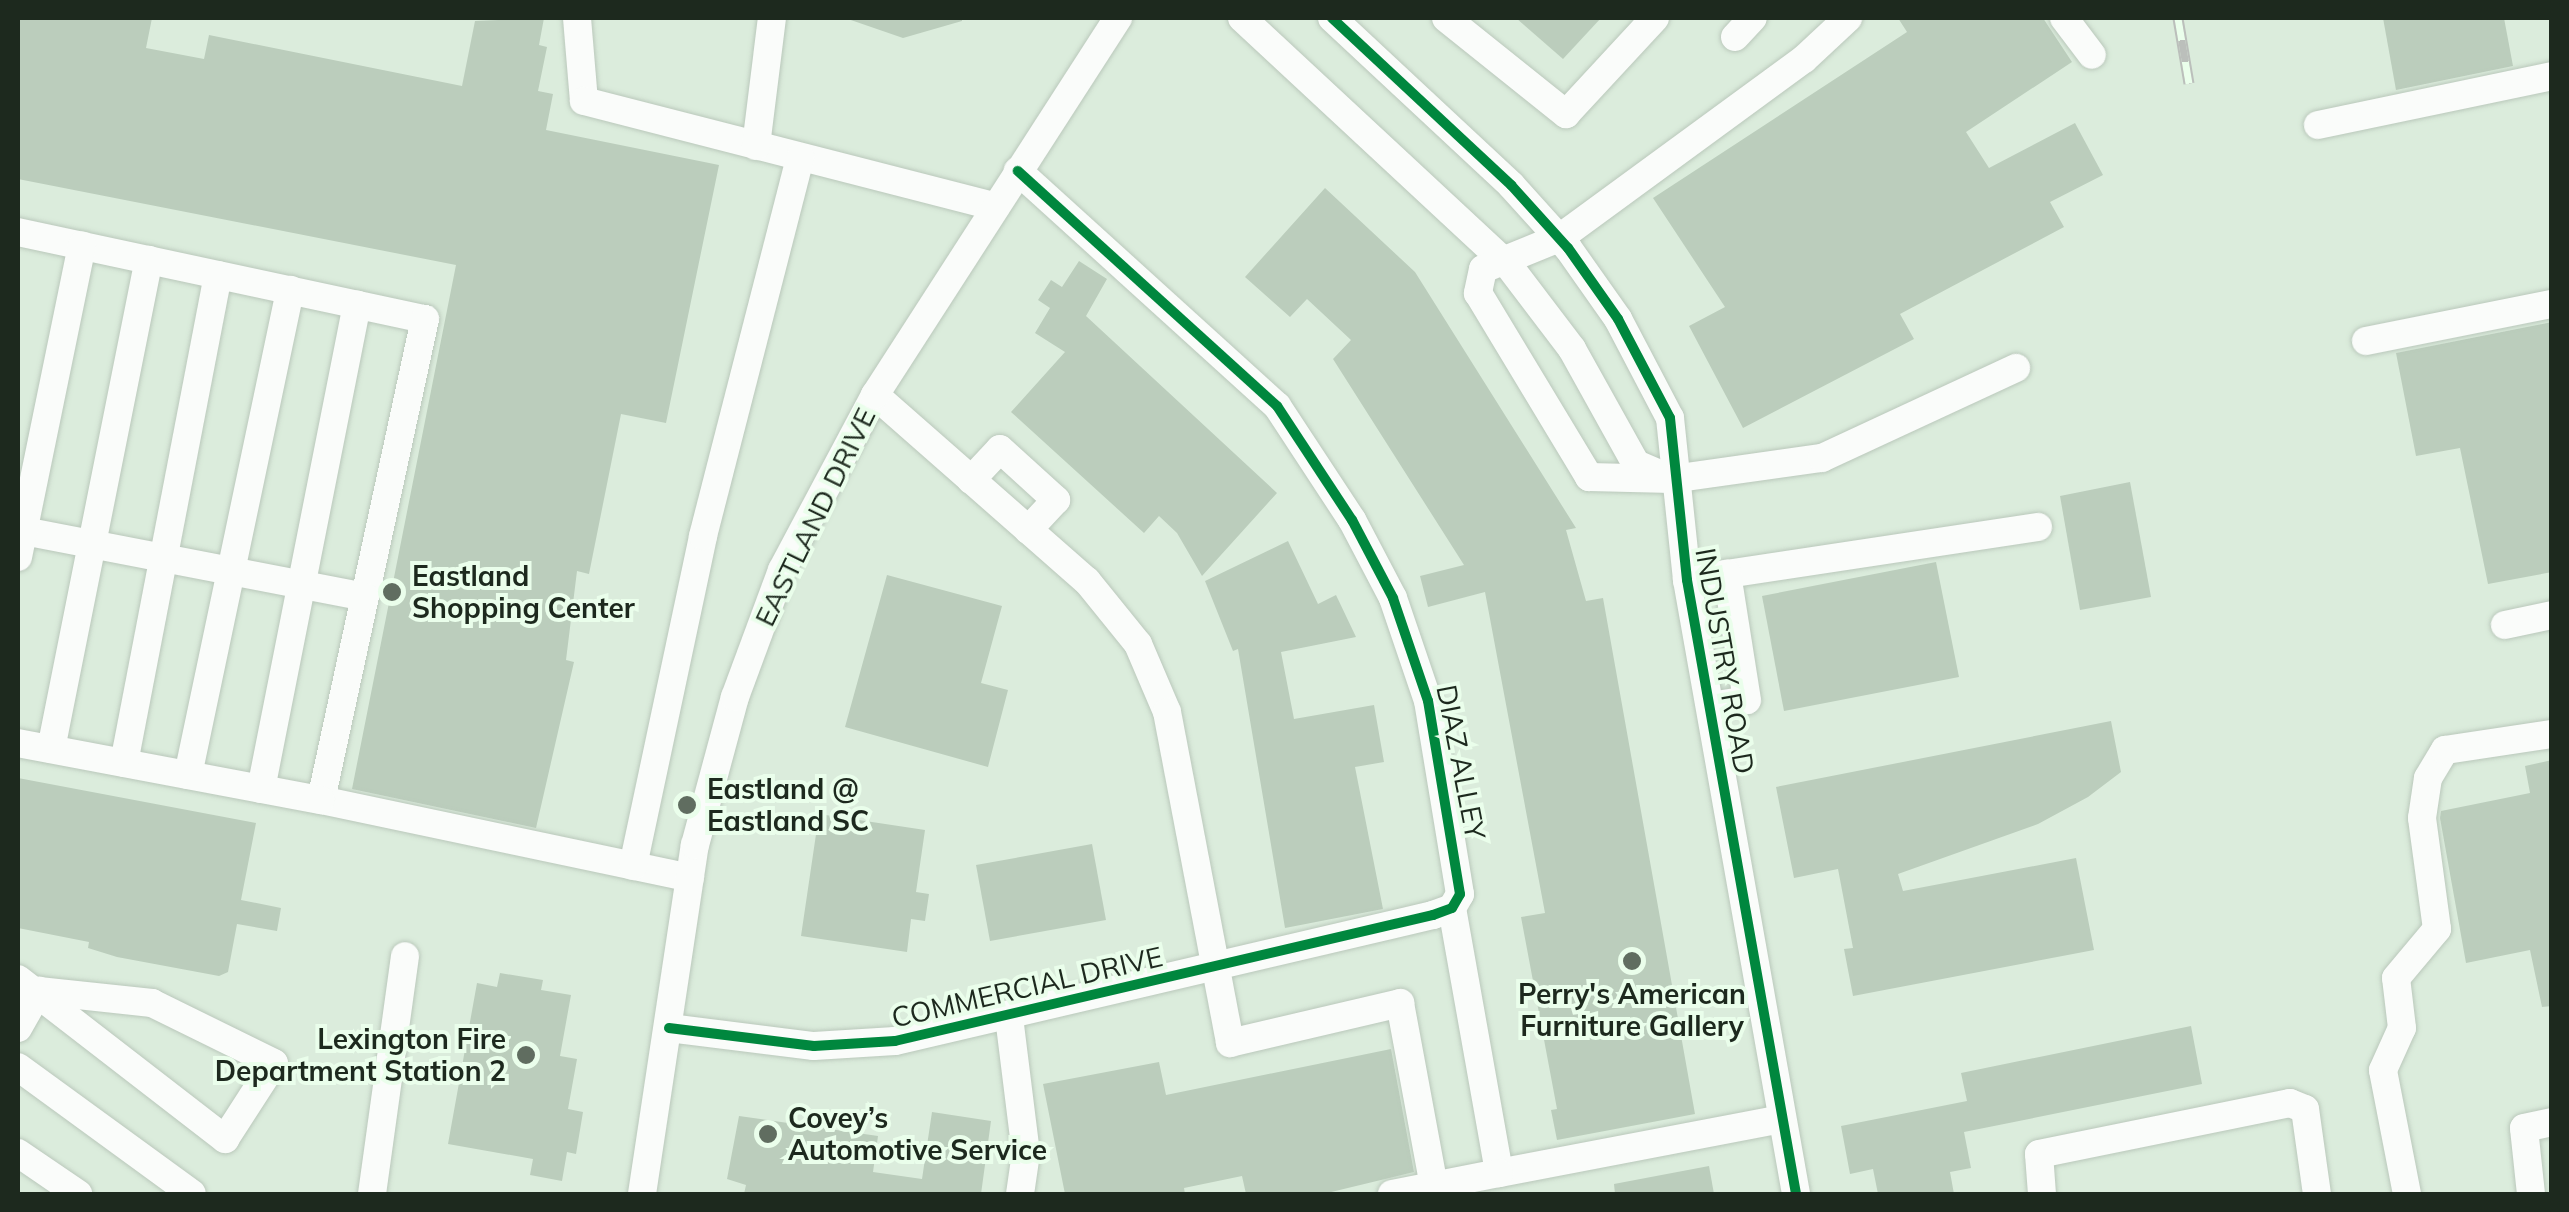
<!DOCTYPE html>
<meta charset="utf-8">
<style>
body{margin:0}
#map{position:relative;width:2569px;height:1212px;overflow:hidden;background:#dbecdc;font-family:Mulish,sans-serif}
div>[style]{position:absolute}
.building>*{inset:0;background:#bbcdbc}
.roads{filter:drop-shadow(0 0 2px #bac8bb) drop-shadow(0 0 2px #bac8bb)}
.minor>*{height:28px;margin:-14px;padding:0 14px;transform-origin:14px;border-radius:14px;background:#fafcfa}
.rail>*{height:11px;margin-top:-5.5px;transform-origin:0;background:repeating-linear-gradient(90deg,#eafeeb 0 22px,#bbbfbb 0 44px);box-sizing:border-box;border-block:2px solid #bbbfbb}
.cycleway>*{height:10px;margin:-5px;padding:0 5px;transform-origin:5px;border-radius:5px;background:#00873e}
.dots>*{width:28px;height:28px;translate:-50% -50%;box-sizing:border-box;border:5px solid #eafeeb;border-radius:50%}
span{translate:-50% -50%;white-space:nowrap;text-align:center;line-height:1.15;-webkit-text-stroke:8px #eafeeb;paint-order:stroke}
.street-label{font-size:28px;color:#1d291e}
.poi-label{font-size:28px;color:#1d291e;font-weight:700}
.left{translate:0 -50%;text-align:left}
.right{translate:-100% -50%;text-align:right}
.frame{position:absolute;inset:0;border:20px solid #1d291e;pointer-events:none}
</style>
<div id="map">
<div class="building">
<div style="clip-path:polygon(18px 18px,152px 18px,146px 48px,204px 59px,209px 35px,462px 86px,475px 21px,544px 18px,539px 45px,547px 47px,538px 91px,553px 94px,546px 130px,719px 165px,666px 423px,621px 414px,589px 574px,577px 571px,566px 660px,574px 662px,536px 828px,352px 789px,456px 265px,18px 179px)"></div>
<div style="clip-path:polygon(845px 18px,962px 18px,962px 21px,903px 38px)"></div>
<div style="clip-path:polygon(1516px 18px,1601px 18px,1563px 59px)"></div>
<div style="clip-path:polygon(1898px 18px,2043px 18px,2072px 62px,1966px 132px,1989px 168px,2075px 123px,2103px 175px,2050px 202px,2064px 227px,1900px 314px,1914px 339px,1743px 428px,1689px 326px,1725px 307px,1653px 198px,1907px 32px)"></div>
<div style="clip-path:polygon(2383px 18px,2504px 18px,2513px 66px,2396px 90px)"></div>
<div style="clip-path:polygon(1325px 188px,1415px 272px,1576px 528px,1566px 530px,1586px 601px,1603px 598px,1695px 1114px,1557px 1140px,1551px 1110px,1557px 1109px,1521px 917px,1545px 913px,1485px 592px,1428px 607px,1420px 576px,1464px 565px,1333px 359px,1351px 340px,1307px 299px,1290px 317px,1245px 277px)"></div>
<div style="clip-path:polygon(1079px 261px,1107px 279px,1086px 316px,1277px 493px,1202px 576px,1177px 533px,1159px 516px,1144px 533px,1011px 412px,1065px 352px,1035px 333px,1050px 308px,1038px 300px,1051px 280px,1062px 287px)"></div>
<div style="clip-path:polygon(2552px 322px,2552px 572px,2488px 584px,2460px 448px,2416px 456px,2396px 353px)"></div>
<div style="clip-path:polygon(2130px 482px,2151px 597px,2080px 610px,2060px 496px)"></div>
<div style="clip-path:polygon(1288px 541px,1318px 604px,1336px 595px,1356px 637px,1281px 652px,1294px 719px,1374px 705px,1384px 762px,1355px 767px,1383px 909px,1285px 928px,1238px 649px,1233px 651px,1205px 581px)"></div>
<div style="clip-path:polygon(1936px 562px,1959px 677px,1784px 711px,1762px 596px)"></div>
<div style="clip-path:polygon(887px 575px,1002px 606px,981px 683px,1008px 690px,988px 767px,845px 727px)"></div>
<div style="clip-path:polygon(2111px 721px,2121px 772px,2088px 797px,2038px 824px,1898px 874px,1903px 891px,2076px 858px,2094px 950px,1853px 996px,1844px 949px,1853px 948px,1838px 869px,1794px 878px,1776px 787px)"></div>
<div style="clip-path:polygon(2552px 760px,2552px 1006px,2542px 1007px,2530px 950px,2466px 963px,2440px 818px,2441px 811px,2530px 793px,2525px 766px)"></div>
<div style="clip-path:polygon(18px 778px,256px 823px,241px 900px,281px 908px,277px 931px,237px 924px,228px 972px,219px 976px,117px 957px,88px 948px,89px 942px,18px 928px)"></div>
<div style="clip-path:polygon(819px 814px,925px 830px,916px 892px,929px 894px,925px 921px,911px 919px,907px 952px,801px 936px)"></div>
<div style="clip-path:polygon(1092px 844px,1106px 920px,990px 941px,976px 865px)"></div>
<div style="clip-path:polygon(500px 973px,543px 980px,541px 990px,571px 995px,560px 1056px,577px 1059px,568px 1109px,583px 1112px,576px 1154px,567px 1152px,562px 1181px,530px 1175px,533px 1159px,448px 1144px,477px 983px,497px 987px)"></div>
<div style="clip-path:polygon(2191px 1026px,2202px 1084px,1964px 1132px,1971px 1168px,1950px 1172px,1954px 1194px,1878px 1194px,1873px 1169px,1850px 1174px,1841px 1126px,1967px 1101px,1961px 1073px)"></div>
<div style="clip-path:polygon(1391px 1049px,1414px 1172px,1323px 1194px,1246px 1194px,1242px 1176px,1184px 1188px,1185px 1194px,1065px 1194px,1043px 1084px,1159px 1062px,1166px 1095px)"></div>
<div style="clip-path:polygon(932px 1112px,991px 1121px,981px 1194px,744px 1194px,746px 1185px,727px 1179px,739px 1116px,878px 1136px,873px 1172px,922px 1179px)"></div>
<div style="clip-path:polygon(1709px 1166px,1714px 1194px,1615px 1194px,1614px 1184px)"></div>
</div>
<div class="roads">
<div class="minor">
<div style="left:577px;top:18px;width:83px;rotate:85.2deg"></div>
<div style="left:584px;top:101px;width:425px;rotate:14.4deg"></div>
<div style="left:1242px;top:18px;width:364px;rotate:42.9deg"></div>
<div style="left:1509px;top:266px;width:104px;rotate:52.8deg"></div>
<div style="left:1572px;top:349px;width:132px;rotate:60.9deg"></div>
<div style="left:1636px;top:464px;width:33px;rotate:23deg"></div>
<div style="left:1332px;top:18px;width:245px;rotate:43deg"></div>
<div style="left:1511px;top:185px;width:85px;rotate:47.9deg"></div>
<div style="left:1568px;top:248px;width:87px;rotate:54.8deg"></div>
<div style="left:1618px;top:319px;width:112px;rotate:62.3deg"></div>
<div style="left:1670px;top:418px;width:163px;rotate:84deg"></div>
<div style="left:1687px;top:580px;width:624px;rotate:79.93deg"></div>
<div style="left:1446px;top:18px;width:154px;rotate:38.7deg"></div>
<div style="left:1566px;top:114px;width:131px;rotate:-47.2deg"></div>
<div style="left:1848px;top:18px;width:60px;rotate:137deg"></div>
<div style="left:1804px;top:59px;width:303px;rotate:143.8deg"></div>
<div style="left:1559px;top:238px;width:82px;rotate:157.8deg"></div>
<div style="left:1483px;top:269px;width:25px;rotate:102deg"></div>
<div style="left:1478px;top:293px;width:215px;rotate:58.9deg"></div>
<div style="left:1589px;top:477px;width:83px;rotate:1.4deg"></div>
<div style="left:1672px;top:479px;width:151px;rotate:-8deg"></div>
<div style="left:1822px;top:458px;width:214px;rotate:-24.9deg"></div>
<div style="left:2064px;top:18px;width:46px;rotate:52.9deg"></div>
<div style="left:1735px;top:37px;width:26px;rotate:-47deg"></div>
<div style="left:2318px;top:125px;width:239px;rotate:-11.8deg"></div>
<div style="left:756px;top:146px;width:129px;rotate:-82.9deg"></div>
<div style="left:18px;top:232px;width:416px;rotate:12.1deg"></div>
<div style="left:425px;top:319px;width:492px;rotate:102.2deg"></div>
<div style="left:321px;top:800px;width:377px;rotate:11.9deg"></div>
<div style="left:2366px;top:341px;width:190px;rotate:-11.3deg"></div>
<div style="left:875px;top:395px;width:282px;rotate:41.3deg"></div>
<div style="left:1087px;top:581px;width:81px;rotate:51deg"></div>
<div style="left:1138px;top:644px;width:74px;rotate:66.9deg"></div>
<div style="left:1167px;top:712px;width:337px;rotate:79.2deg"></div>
<div style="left:1230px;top:1043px;width:175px;rotate:-13.2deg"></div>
<div style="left:1400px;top:1003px;width:186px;rotate:79.5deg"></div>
<div style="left:971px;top:480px;width:42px;rotate:-46.9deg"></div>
<div style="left:1000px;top:449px;width:76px;rotate:42.3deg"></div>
<div style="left:1056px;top:500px;width:41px;rotate:133deg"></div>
<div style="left:18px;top:530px;width:353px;rotate:10.9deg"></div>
<div style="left:18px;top:557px;width:318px;rotate:-78.4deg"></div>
<div style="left:1687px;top:580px;width:355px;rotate:-8.6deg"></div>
<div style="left:2505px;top:625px;width:48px;rotate:-12deg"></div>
<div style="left:1710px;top:706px;width:37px;rotate:-9deg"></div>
<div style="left:1747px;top:700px;width:128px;rotate:-99deg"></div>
<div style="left:18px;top:743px;width:308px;rotate:10.7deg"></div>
<div style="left:51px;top:749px;width:499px;rotate:-78.7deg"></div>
<div style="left:124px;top:763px;width:497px;rotate:-79.1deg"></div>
<div style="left:188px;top:775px;width:496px;rotate:-78.1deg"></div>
<div style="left:261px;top:789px;width:494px;rotate:-78.8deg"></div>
<div style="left:633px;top:866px;width:337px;rotate:-78deg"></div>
<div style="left:703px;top:536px;width:391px;rotate:-75.6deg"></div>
<div style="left:1452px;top:908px;width:269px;rotate:79.9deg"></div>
<div style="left:1499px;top:1173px;width:287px;rotate:-10.8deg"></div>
<div style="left:18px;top:979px;width:262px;rotate:37.7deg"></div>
<div style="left:225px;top:1139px;width:90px;rotate:-57.2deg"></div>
<div style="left:274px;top:1063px;width:136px;rotate:-153.8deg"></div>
<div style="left:152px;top:1003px;width:114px;rotate:-173.9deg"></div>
<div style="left:1009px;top:1017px;width:137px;rotate:82.9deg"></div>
<div style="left:1026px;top:1153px;width:41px;rotate:98.3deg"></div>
<div style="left:18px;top:1028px;width:43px;rotate:-60.4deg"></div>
<div style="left:669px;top:1028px;width:146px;rotate:7.1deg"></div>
<div style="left:814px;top:1046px;width:81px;rotate:-3.5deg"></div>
<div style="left:895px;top:1041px;width:553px;rotate:-13.18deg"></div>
<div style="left:1433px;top:915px;width:20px;rotate:-20deg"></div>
<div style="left:1452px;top:908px;width:16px;rotate:-60deg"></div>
<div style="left:1460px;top:894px;width:196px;rotate:-99.4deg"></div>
<div style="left:1428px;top:701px;width:109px;rotate:-108.8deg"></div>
<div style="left:1393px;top:598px;width:88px;rotate:-117.7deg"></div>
<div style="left:1352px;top:520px;width:136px;rotate:-123.3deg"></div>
<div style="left:1277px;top:406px;width:350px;rotate:-137.8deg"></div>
<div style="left:18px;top:1067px;width:215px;rotate:36.1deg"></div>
<div style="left:18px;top:1153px;width:73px;rotate:34.3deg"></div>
<div style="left:372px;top:1194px;width:240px;rotate:-82.1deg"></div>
<div style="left:642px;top:1194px;width:353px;rotate:-81.4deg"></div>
<div style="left:695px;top:845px;width:153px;rotate:-74.9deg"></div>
<div style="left:735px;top:697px;width:135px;rotate:-69.7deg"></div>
<div style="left:782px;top:570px;width:198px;rotate:-62deg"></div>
<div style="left:875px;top:395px;width:449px;rotate:-57.2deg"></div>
<div style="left:1392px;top:1194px;width:109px;rotate:-11.1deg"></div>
<div style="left:2042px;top:1194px;width:40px;rotate:-94.3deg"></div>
<div style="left:2039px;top:1154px;width:256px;rotate:-11.5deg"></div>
<div style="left:2290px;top:1103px;width:16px;rotate:22deg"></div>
<div style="left:2305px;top:1109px;width:86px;rotate:82deg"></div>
<div style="left:2407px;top:1194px;width:126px;rotate:-101deg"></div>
<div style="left:2383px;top:1070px;width:46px;rotate:-65.7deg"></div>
<div style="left:2402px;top:1028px;width:50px;rotate:-96.8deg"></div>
<div style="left:2396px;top:978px;width:64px;rotate:-50.1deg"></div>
<div style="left:2437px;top:929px;width:112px;rotate:-97.7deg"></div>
<div style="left:2422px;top:818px;width:40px;rotate:-81.5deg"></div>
<div style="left:2428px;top:778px;width:33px;rotate:-59deg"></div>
<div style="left:2445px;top:750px;width:108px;rotate:-8.5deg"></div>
<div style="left:2531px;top:1194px;width:66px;rotate:-96.1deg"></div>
<div style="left:2524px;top:1128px;width:29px;rotate:-12deg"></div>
</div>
</div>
<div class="rail">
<div style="left:2178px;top:18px;width:66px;rotate:80.4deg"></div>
</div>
<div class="cycleway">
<div style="left:1332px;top:18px;width:245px;rotate:43deg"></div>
<div style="left:1511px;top:185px;width:85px;rotate:47.9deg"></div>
<div style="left:1568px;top:248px;width:87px;rotate:54.8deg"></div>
<div style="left:1618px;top:319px;width:112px;rotate:62.3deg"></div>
<div style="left:1670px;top:418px;width:163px;rotate:84deg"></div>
<div style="left:1687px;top:580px;width:624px;rotate:79.93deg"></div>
<div style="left:669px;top:1028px;width:146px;rotate:7.1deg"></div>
<div style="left:814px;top:1046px;width:81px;rotate:-3.5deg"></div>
<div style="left:895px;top:1041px;width:553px;rotate:-13.18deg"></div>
<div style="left:1433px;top:915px;width:20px;rotate:-20deg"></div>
<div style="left:1452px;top:908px;width:16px;rotate:-60deg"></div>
<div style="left:1460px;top:894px;width:196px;rotate:-99.4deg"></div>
<div style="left:1428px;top:701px;width:109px;rotate:-108.8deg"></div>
<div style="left:1393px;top:598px;width:88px;rotate:-117.7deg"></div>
<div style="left:1352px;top:520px;width:136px;rotate:-123.3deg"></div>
<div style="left:1277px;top:406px;width:350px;rotate:-137.8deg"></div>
</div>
<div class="dots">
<div style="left:392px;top:592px;background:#606d60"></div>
<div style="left:687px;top:805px;background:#606d60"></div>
<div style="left:1632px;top:961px;background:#606d60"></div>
<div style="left:526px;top:1055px;background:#606d60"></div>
<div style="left:768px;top:1134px;background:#606d60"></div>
</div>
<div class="street-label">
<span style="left:815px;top:517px;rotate:-64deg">EASTLAND DRIVE</span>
<span style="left:1725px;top:661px;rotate:80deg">INDUSTRY ROAD</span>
<span style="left:1461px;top:762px;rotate:79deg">DIAZ ALLEY</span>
<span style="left:1027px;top:987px;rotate:-13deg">COMMERCIAL DRIVE</span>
</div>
<div class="poi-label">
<span class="left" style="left:412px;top:592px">Eastland<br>Shopping Center</span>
<span class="left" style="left:707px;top:805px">Eastland @<br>Eastland SC</span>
<span style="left:1632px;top:1010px">Perry's American<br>Furniture Gallery</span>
<span class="right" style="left:506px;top:1055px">Lexington Fire<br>Department Station 2</span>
<span class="left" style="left:788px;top:1134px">Covey’s<br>Automotive Service</span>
</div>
<div class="frame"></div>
</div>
